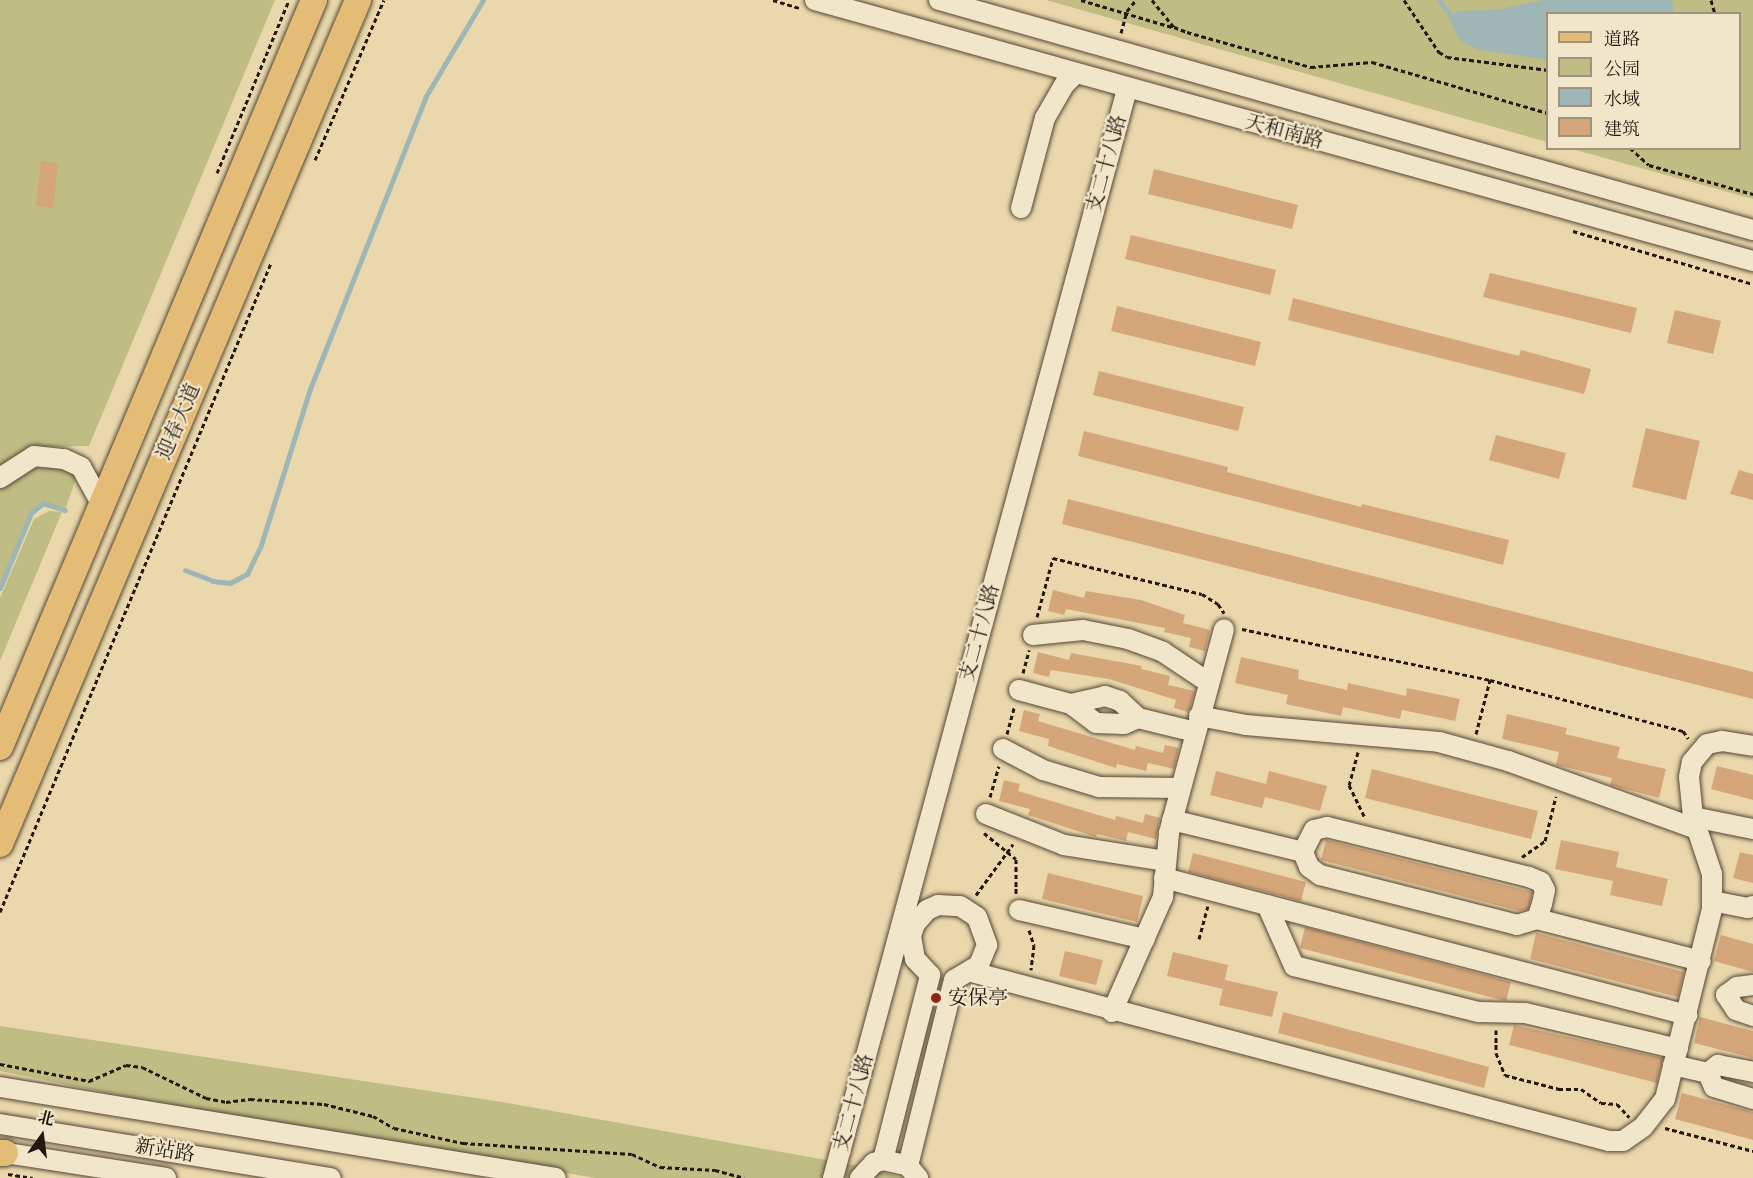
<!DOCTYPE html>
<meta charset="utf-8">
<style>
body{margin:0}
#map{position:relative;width:1753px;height:1178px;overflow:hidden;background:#ead8ac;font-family:"Libre Bodoni","Noto Serif SC",serif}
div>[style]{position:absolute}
.green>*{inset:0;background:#bfbc84}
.water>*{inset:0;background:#9eb6b6}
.stream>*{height:5px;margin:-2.5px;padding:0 2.5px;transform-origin:2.5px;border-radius:2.5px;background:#9eb6b6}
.building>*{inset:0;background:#d5a67a}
.path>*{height:3px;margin-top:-1.5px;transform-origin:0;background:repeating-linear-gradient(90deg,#231710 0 4.5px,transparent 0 7.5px)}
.roads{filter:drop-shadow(0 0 2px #554737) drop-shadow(0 0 2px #554737)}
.minor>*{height:20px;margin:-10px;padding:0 10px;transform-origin:10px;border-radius:10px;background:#f1e6c9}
.major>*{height:26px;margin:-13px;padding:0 13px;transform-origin:13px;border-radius:13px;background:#e5bc76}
.dots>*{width:16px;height:16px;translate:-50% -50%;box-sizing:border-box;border:3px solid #f1e6c9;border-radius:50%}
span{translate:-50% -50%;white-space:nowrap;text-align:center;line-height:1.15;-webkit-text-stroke:4.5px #f1e6c9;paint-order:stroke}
.street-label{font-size:20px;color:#231710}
.poi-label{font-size:20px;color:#231710}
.left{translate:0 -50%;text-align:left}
.legend{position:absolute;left:1546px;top:12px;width:195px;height:138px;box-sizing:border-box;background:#f1e6c9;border:2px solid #9f937f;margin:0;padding:8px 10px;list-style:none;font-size:18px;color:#231710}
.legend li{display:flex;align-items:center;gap:12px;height:30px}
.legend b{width:30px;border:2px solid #9f937f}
.north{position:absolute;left:12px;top:1106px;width:60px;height:60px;-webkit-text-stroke:4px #f1e6c9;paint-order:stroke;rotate:14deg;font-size:16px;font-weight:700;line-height:24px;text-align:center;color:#231710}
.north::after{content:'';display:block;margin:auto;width:21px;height:27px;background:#231710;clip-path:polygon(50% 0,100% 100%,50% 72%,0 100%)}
</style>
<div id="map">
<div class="green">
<div style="clip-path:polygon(0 0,275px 0,89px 446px,34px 447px,78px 473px,65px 510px,43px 503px,31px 513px,0 588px)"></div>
<div style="clip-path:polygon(1046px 0,1753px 0,1753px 199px,1572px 149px,1740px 148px,1740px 14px,1548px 14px,1547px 142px)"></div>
<div style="clip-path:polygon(49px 511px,62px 512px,0 661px,0 598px,34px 519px)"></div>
<div style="clip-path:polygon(0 1026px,502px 1102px,865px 1167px,902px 1178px,596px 1178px,211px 1114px,0 1071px)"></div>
</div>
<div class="water">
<div style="clip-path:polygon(1544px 0,1672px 0,1674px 13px,1548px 14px,1547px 60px,1477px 49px,1462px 42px,1453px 28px,1451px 16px,1459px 11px,1496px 10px)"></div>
</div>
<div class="stream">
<div style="left:1439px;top:0;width:20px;rotate:53deg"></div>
<div style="left:185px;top:570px;width:30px;rotate:21deg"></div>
<div style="left:213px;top:581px;width:17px;rotate:7deg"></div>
<div style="left:230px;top:583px;width:19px;rotate:-28deg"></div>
<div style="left:247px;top:574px;width:32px;rotate:-64deg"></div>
<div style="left:261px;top:545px;width:164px;rotate:-72.6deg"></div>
<div style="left:310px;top:389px;width:315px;rotate:-68.4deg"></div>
<div style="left:426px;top:96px;width:112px;rotate:-59.3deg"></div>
<div style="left:0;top:588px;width:81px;rotate:-67.5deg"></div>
<div style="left:31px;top:513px;width:16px;rotate:-40deg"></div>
<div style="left:43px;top:503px;width:23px;rotate:18deg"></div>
</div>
<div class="building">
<div style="clip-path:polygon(41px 161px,58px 163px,53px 208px,36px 206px)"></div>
<div style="clip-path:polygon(1154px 169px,1298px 205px,1292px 229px,1148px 194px)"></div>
<div style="clip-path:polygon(1131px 235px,1276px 270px,1270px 295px,1125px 259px)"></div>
<div style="clip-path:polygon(1490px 273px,1637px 308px,1631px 333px,1483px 297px)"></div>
<div style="clip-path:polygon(1293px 298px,1519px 356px,1521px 350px,1591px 369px,1584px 394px,1288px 320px)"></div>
<div style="clip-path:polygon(1117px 306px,1261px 342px,1255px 366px,1111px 331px)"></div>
<div style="clip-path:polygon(1675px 310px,1721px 321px,1713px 354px,1667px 343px)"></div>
<div style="clip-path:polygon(1099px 371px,1244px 407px,1238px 431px,1093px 395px)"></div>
<div style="clip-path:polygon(1646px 428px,1700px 441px,1686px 500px,1632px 487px)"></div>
<div style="clip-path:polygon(1084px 431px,1228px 467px,1227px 472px,1361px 507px,1362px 504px,1509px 540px,1503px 565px,1078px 456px)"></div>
<div style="clip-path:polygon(1496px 435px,1566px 453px,1559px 479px,1489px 460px)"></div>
<div style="clip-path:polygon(1739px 470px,1753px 474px,1753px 500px,1730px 494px)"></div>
<div style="clip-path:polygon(1068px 499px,1753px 672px,1753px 699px,1062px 524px)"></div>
<div style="clip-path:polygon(1053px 590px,1084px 598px,1086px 591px,1141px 600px,1185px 615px,1183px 623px,1210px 630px,1205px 651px,1189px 647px,1191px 638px,1164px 632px,1165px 628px,1066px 609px,1064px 615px,1048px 611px)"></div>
<div style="clip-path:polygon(1038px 652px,1069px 660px,1071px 653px,1142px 666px,1141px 669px,1170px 676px,1168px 685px,1195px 691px,1190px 708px,1188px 712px,1174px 708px,1176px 700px,1109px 679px,1051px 670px,1049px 677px,1033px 673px)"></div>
<div style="clip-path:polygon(1241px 657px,1299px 670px,1298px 679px,1347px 690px,1348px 683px,1406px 696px,1407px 688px,1460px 699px,1455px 721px,1402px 710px,1400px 719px,1343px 707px,1341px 716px,1286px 704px,1288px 695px,1235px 683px)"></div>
<div style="clip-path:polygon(1024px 710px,1040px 714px,1038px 721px,1135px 750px,1136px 746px,1163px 753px,1165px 745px,1179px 748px,1174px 769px,1148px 763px,1146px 771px,1117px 764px,1116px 768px,1048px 746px,1049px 739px,1019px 731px)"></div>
<div style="clip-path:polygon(1507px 714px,1567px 728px,1565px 734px,1620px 747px,1617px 758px,1666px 769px,1659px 798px,1610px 785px,1612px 778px,1556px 765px,1559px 752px,1502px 739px)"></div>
<div style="clip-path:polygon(1717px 766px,1753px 775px,1753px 800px,1711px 789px)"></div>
<div style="clip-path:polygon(1372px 769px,1538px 811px,1531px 839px,1365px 798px)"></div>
<div style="clip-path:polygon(1216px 771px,1266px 784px,1269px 771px,1327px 786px,1320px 811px,1265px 797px,1262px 808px,1210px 795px)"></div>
<div style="clip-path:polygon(1004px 780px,1020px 784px,1018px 791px,1115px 820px,1116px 816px,1143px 823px,1145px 814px,1160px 818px,1156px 839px,1128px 832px,1126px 841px,1097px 834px,1096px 837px,1028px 815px,1030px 809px,999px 801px)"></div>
<div style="clip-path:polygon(1326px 840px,1532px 892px,1530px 903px,1528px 909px,1520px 911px,1321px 860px)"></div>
<div style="clip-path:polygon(1561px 840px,1619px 852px,1616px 867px,1668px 879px,1662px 906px,1610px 895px,1613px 881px,1555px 869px)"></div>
<div style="clip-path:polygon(1740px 852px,1753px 855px,1753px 883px,1733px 878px)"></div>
<div style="clip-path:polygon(1193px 853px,1306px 882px,1301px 901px,1188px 872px)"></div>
<div style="clip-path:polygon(1048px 873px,1143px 896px,1137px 922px,1042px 899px)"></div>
<div style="clip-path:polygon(1305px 927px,1511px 982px,1506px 1001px,1300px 948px)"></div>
<div style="clip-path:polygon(1536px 933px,1684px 972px,1678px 997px,1530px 959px)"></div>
<div style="clip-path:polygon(1721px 935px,1753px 944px,1753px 972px,1714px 961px)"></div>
<div style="clip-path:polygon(1065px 951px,1103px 960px,1096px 985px,1059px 976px)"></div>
<div style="clip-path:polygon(1173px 952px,1228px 965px,1223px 989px,1167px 976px)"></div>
<div style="clip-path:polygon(1225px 980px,1278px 992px,1272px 1017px,1219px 1005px)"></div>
<div style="clip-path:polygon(1283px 1012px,1489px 1067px,1484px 1088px,1278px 1033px)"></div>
<div style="clip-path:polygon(1700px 1017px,1753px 1031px,1753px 1058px,1694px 1043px)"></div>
<div style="clip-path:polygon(1514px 1025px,1663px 1058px,1657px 1083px,1509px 1045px)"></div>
<div style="clip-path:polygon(1682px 1093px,1753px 1112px,1753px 1140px,1675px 1119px)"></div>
</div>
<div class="path">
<div style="left:773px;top:0;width:28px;rotate:17deg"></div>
<div style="left:1081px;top:0;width:95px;rotate:16.5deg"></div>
<div style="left:1152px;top:0;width:35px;rotate:51deg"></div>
<div style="left:1174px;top:27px;width:14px;rotate:21deg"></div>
<div style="left:1187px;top:32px;width:129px;rotate:15.8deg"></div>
<div style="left:1311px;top:67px;width:61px;rotate:-4.7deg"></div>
<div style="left:1372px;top:62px;width:183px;rotate:16.2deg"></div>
<div style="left:1404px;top:0;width:63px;rotate:56.1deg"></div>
<div style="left:1439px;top:52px;width:9px;rotate:32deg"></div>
<div style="left:1447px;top:57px;width:102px;rotate:7.3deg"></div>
<div style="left:1711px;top:0;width:15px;rotate:74deg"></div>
<div style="left:1121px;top:33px;width:23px;rotate:-75deg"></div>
<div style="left:1127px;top:11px;width:14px;rotate:-51deg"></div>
<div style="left:1630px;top:148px;width:25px;rotate:42deg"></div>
<div style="left:1649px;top:165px;width:108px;rotate:15.6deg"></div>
<div style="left:315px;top:160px;width:174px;rotate:-66.7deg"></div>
<div style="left:217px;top:173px;width:187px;rotate:-67.4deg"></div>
<div style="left:1573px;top:231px;width:188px;rotate:16.4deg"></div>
<div style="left:1037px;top:617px;width:61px;rotate:-74.8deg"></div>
<div style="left:1053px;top:558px;width:153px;rotate:13.6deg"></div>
<div style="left:1202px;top:594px;width:19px;rotate:32deg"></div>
<div style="left:1218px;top:604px;width:11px;rotate:56deg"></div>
<div style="left:1242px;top:629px;width:253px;rotate:11.6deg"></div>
<div style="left:1023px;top:673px;width:24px;rotate:-75deg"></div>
<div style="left:1007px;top:734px;width:30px;rotate:-75deg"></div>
<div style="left:1476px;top:734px;width:56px;rotate:-75.5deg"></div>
<div style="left:1490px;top:680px;width:200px;rotate:14.8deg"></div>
<div style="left:1683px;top:731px;width:9px;rotate:54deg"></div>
<div style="left:1358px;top:752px;width:34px;rotate:105deg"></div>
<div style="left:1349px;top:785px;width:37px;rotate:64deg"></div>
<div style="left:990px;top:797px;width:32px;rotate:-74deg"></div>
<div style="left:984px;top:833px;width:41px;rotate:39.1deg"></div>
<div style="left:1016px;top:859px;width:35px;rotate:90deg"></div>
<div style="left:1522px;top:857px;width:28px;rotate:-35deg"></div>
<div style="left:1545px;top:841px;width:46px;rotate:-76.3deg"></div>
<div style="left:976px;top:895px;width:63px;rotate:-54deg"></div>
<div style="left:0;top:912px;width:703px;rotate:-67.34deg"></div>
<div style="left:1029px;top:930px;width:16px;rotate:72deg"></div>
<div style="left:1034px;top:945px;width:25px;rotate:97deg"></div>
<div style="left:1199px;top:939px;width:34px;rotate:-75deg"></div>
<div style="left:1496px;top:1030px;width:23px;rotate:90deg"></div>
<div style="left:1496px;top:1053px;width:24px;rotate:68deg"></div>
<div style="left:1505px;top:1075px;width:56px;rotate:14.5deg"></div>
<div style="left:1559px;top:1089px;width:22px"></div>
<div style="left:1581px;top:1089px;width:24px;rotate:35deg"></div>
<div style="left:1601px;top:1103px;width:16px;rotate:4deg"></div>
<div style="left:1617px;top:1104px;width:18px;rotate:47deg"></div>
<div style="left:0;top:1064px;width:91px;rotate:10.8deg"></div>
<div style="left:89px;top:1081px;width:40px;rotate:-23.4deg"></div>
<div style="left:126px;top:1065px;width:16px;rotate:7deg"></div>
<div style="left:142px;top:1067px;width:71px;rotate:25.8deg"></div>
<div style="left:206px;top:1098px;width:20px;rotate:11deg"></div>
<div style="left:226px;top:1102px;width:24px;rotate:-7deg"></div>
<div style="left:250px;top:1099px;width:74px;rotate:3.9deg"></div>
<div style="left:324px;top:1104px;width:50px;rotate:13.8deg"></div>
<div style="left:373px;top:1116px;width:24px;rotate:30deg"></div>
<div style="left:394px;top:1128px;width:71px;rotate:12.3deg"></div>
<div style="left:463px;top:1143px;width:169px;rotate:3.7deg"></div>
<div style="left:632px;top:1154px;width:31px;rotate:25deg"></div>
<div style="left:660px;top:1167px;width:55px;rotate:3.1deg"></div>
<div style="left:715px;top:1170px;width:30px;rotate:15deg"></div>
<div style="left:1665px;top:1128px;width:91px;rotate:14.6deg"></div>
<div style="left:8px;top:1174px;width:25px;rotate:9deg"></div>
</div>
<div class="roads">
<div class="minor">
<div style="left:815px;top:0;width:974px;rotate:15.55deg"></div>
<div style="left:939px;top:0;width:846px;rotate:15.78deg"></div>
<div style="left:1021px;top:208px;width:93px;rotate:-75.1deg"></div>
<div style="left:1045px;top:118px;width:39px;rotate:-60deg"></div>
<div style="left:1065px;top:84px;width:14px;rotate:-45deg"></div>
<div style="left:0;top:478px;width:40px;rotate:-32.9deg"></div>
<div style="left:34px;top:456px;width:30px;rotate:6deg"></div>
<div style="left:64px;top:459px;width:19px;rotate:25deg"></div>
<div style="left:81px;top:467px;width:43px;rotate:61.1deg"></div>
<div style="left:1033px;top:635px;width:50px;rotate:-5.7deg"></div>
<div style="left:1083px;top:630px;width:46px;rotate:11.3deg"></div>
<div style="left:1128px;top:639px;width:37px;rotate:20deg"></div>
<div style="left:1163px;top:652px;width:54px;rotate:33.7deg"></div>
<div style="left:1019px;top:690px;width:54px;rotate:15.1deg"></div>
<div style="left:1071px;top:704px;width:35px;rotate:-13deg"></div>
<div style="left:1105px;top:696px;width:16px;rotate:18deg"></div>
<div style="left:1120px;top:701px;width:25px;rotate:43deg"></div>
<div style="left:1138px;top:718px;width:59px;rotate:13.8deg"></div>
<div style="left:1071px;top:704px;width:31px;rotate:37deg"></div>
<div style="left:1096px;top:723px;width:28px;rotate:2deg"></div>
<div style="left:1124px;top:724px;width:15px;rotate:-23deg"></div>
<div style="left:1199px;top:716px;width:48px;rotate:10.8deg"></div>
<div style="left:1246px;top:725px;width:194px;rotate:5deg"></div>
<div style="left:1439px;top:742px;width:72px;rotate:15.4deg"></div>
<div style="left:1508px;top:761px;width:201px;rotate:19.8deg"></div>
<div style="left:1003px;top:749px;width:45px;rotate:27.7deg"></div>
<div style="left:1043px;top:770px;width:59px;rotate:16.9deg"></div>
<div style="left:1099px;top:787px;width:81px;rotate:0.7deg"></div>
<div style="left:986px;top:814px;width:84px;rotate:21.7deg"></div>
<div style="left:1064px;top:845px;width:102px;rotate:9deg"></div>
<div style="left:1693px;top:817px;width:61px;rotate:11.3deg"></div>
<div style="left:1172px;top:820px;width:135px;rotate:13.7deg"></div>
<div style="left:1303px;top:852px;width:16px;rotate:68deg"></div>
<div style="left:1309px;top:867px;width:14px;rotate:36deg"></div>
<div style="left:1320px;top:875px;width:203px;rotate:14.2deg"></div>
<div style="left:1517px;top:925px;width:21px;rotate:-17deg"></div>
<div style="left:1537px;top:919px;width:16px;rotate:-72deg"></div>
<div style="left:1542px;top:904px;width:14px;rotate:-78deg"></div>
<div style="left:1545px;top:890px;width:9px;rotate:-117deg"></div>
<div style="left:1541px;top:882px;width:13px;rotate:-157deg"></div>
<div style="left:1529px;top:877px;width:208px;rotate:-166.1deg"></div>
<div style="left:1327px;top:827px;width:13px;rotate:167deg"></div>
<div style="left:1314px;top:830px;width:25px;rotate:117deg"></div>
<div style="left:1164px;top:878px;width:541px;rotate:14.68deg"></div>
<div style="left:1712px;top:901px;width:37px;rotate:11deg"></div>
<div style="left:1748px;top:908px;width:5px;rotate:-22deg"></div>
<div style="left:1267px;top:905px;width:67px;rotate:66.1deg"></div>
<div style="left:1294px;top:966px;width:191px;rotate:14deg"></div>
<div style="left:1479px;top:1012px;width:46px;rotate:1.2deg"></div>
<div style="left:1525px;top:1013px;width:157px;rotate:13.2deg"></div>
<div style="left:1019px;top:910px;width:129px;rotate:13deg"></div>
<div style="left:1537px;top:919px;width:169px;rotate:14.4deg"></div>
<div style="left:972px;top:972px;width:659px;rotate:14.86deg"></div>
<div style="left:1609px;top:1141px;width:14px"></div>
<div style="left:1623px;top:1141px;width:24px;rotate:-35deg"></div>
<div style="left:1643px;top:1127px;width:36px;rotate:-52deg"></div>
<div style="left:1665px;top:1099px;width:196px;rotate:-76.1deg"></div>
<div style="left:1712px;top:909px;width:35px;rotate:-90deg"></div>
<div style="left:1712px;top:874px;width:60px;rotate:-108.4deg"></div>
<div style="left:1693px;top:817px;width:40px;rotate:-95.7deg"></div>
<div style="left:1689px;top:777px;width:15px;rotate:-79deg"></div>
<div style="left:1692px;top:762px;width:23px;rotate:-50deg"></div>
<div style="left:1707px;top:744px;width:15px;rotate:-11deg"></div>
<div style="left:1722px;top:741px;width:31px;rotate:9deg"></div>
<div style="left:1726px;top:995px;width:18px;rotate:56deg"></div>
<div style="left:1736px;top:1010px;width:18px;rotate:19deg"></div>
<div style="left:1726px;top:995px;width:14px;rotate:-36deg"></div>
<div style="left:1737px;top:987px;width:16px;rotate:-7deg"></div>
<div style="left:1112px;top:1012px;width:126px;rotate:-66.1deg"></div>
<div style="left:1163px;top:897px;width:64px;rotate:-84.6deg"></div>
<div style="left:1169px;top:833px;width:211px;rotate:-74.9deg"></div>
<div style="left:1673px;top:1065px;width:36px;rotate:13deg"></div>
<div style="left:1708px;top:1073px;width:15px;rotate:67deg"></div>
<div style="left:1714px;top:1087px;width:41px;rotate:17.1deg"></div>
<div style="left:1708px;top:1073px;width:13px;rotate:-39deg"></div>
<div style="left:1718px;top:1065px;width:36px;rotate:11deg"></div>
<div style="left:0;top:1087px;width:563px;rotate:9.3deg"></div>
<div style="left:0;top:1124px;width:335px;rotate:9.3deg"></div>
<div style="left:0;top:1152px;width:168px;rotate:8.9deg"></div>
<div style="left:883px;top:1160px;width:191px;rotate:-75.7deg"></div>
<div style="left:930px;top:975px;width:22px;rotate:-133deg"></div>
<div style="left:915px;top:959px;width:23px;rotate:-100deg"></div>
<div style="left:911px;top:936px;width:13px;rotate:-72deg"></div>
<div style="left:915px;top:924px;width:18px;rotate:-49deg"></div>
<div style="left:927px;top:910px;width:12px;rotate:-24deg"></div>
<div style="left:938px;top:905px;width:22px;rotate:3deg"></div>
<div style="left:960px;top:906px;width:20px;rotate:33deg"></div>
<div style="left:977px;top:917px;width:30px;rotate:70deg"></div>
<div style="left:987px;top:945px;width:22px;rotate:112deg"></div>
<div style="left:979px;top:965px;width:29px;rotate:149deg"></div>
<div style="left:954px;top:980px;width:192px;rotate:103.9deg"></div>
<div style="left:833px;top:1178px;width:1128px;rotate:-74.89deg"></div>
<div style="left:860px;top:1178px;width:21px;rotate:-47deg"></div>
<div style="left:874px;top:1163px;width:9px;rotate:-18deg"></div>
<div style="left:883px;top:1160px;width:26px;rotate:13deg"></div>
<div style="left:908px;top:1166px;width:16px;rotate:50deg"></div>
</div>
<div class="major">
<div style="left:0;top:747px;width:810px;rotate:-67.2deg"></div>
<div style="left:0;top:844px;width:917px;rotate:-67.01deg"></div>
<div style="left:0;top:1153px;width:5px"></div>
</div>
</div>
<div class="dots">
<div style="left:936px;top:998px;background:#8f2418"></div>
</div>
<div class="street-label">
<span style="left:1284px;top:132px;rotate:15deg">天和南路</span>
<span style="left:1107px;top:164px;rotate:-75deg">支二十八路</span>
<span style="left:179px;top:422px;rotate:-67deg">迎春大道</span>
<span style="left:980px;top:633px;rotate:-75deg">支二十八路</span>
<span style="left:854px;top:1103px;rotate:-75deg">支二十八路</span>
<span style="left:165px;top:1151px;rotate:9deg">新站路</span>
</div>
<div class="poi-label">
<span class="left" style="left:948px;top:998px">安保亭</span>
</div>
<ul class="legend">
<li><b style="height:8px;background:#e5bc76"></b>道路</li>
<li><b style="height:16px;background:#bfbc84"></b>公园</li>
<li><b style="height:16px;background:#9eb6b6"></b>水域</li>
<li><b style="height:16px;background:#d5a67a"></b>建筑</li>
</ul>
<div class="north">北</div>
</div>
